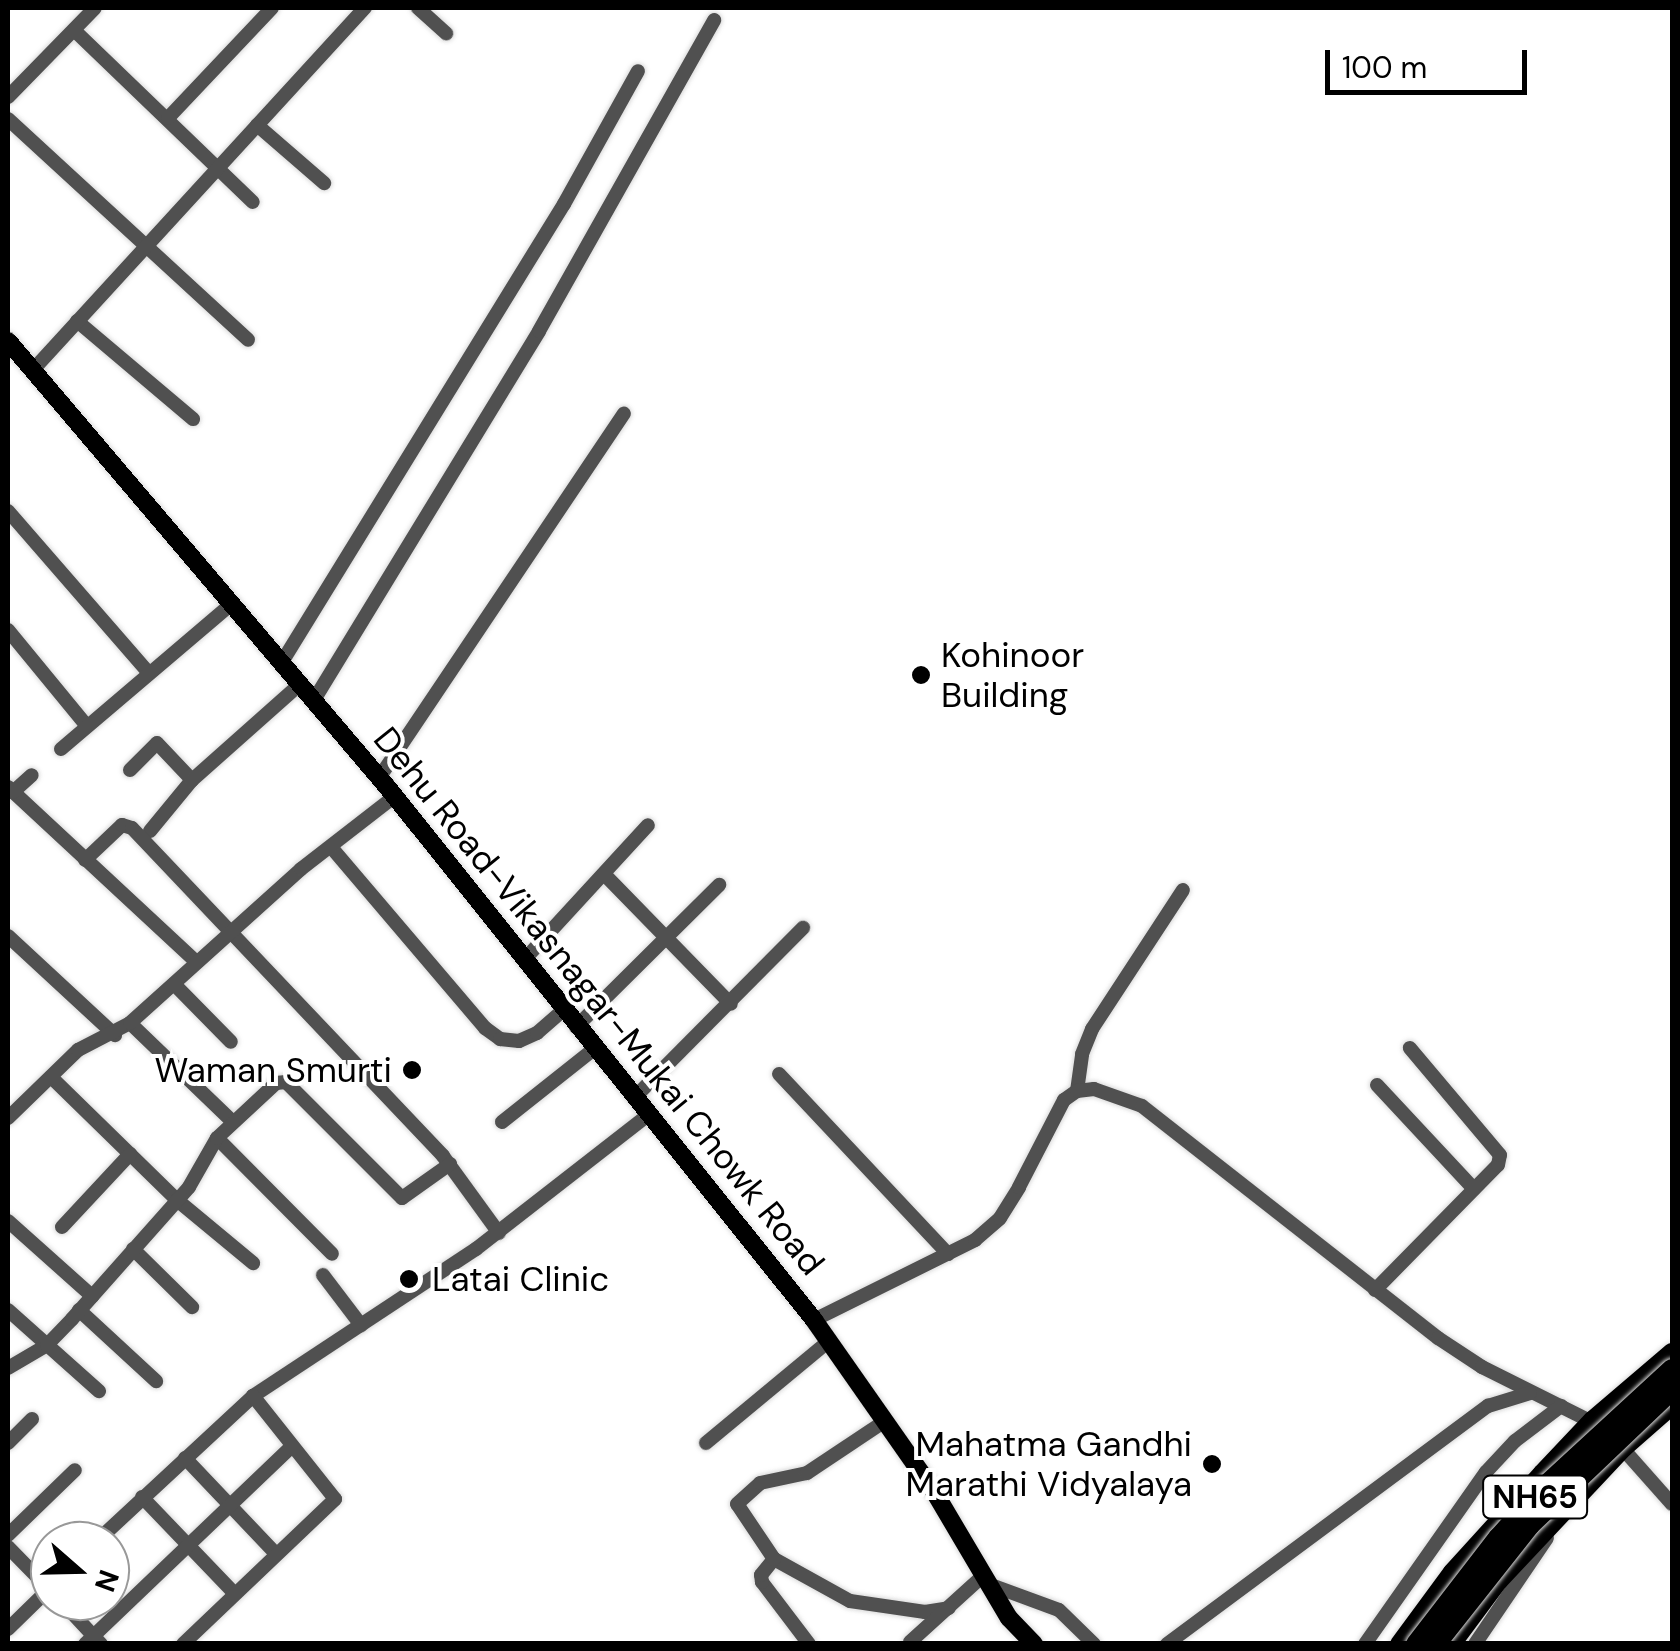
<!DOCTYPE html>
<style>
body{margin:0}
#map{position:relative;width:1680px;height:1651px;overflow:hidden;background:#fff;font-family:"DM Sans",sans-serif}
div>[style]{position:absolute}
.roads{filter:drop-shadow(0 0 2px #dbdbdb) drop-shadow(0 0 2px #dbdbdb)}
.minor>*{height:14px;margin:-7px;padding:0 7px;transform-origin:7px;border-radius:7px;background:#505050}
.major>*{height:18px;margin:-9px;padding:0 9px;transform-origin:9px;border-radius:9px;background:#000}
.bridges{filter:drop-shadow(0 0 2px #dbdbdb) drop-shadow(0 0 2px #dbdbdb)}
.highway-bridge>*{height:20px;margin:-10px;padding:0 10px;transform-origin:10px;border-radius:10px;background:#000}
.dots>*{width:28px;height:28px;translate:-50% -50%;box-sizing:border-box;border:5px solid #fff;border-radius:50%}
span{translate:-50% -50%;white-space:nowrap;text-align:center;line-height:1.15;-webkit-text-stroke:8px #fff;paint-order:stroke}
.shield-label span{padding:2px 8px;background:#fff;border:2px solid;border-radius:8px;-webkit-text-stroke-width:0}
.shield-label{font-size:32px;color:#000;font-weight:700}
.poi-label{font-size:35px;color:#000}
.left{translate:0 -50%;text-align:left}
.right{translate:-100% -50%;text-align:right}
.street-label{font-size:35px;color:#000}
.frame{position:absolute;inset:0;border:10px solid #000;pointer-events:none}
.north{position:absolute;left:30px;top:1521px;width:100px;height:100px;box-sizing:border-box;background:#fff;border:2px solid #999;border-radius:50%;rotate:110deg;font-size:28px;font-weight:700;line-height:40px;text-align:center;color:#000}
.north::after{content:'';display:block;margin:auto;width:35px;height:45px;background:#000;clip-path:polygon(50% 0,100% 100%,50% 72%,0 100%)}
.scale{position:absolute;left:1325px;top:50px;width:202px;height:45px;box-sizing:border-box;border:5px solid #000;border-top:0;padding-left:12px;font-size:30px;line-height:35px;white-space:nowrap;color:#000;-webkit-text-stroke:8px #fff;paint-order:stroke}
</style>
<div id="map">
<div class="roads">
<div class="minor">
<div style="left:418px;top:8px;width:38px;rotate:42deg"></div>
<div style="left:74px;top:30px;width:248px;rotate:43.9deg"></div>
<div style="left:8px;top:97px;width:124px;rotate:-45.7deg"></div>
<div style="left:168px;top:118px;width:151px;rotate:-46.6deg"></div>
<div style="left:8px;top:119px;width:326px;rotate:42.6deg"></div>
<div style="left:257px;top:125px;width:89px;rotate:40.9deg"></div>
<div style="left:77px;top:321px;width:152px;rotate:40.2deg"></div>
<div style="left:32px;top:371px;width:493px;rotate:-47.5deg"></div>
<div style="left:8px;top:511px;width:213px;rotate:49deg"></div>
<div style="left:8px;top:630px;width:123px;rotate:50.6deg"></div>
<div style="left:282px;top:662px;width:538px;rotate:-58.38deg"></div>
<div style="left:564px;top:204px;width:152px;rotate:-60.9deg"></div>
<div style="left:314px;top:700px;width:432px;rotate:-58.6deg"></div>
<div style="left:539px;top:331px;width:357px;rotate:-60.6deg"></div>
<div style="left:61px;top:749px;width:222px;rotate:-40.4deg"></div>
<div style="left:130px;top:770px;width:38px;rotate:-45deg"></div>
<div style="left:157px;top:743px;width:51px;rotate:46.6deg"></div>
<div style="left:379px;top:778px;width:439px;rotate:-56.1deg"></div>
<div style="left:8px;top:787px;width:257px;rotate:42.9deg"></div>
<div style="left:13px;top:792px;width:25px;rotate:-42deg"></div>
<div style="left:150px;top:831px;width:66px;rotate:-50.5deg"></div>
<div style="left:192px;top:780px;width:144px;rotate:-41.6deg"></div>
<div style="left:331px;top:847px;width:238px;rotate:49.6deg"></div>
<div style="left:485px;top:1028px;width:19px;rotate:36deg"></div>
<div style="left:500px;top:1039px;width:19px;rotate:6deg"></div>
<div style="left:519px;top:1041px;width:20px;rotate:-24deg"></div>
<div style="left:537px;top:1033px;width:35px;rotate:-41deg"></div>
<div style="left:85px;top:860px;width:51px;rotate:-43.4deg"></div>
<div style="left:122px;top:825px;width:10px;rotate:17deg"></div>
<div style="left:132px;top:828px;width:452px;rotate:46.5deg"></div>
<div style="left:443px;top:1156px;width:95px;rotate:54deg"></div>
<div style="left:605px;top:875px;width:180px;rotate:45.7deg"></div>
<div style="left:8px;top:936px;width:146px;rotate:42.8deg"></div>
<div style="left:524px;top:960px;width:183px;rotate:-47.4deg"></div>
<div style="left:174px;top:984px;width:81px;rotate:45.5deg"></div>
<div style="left:130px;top:1023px;width:143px;rotate:43.9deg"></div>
<div style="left:576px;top:1027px;width:202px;rotate:-44.8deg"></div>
<div style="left:779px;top:1074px;width:247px;rotate:46.8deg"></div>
<div style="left:51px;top:1077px;width:176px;rotate:44.3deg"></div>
<div style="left:177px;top:1200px;width:99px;rotate:39.7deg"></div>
<div style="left:1377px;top:1085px;width:142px;rotate:47deg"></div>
<div style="left:1077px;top:1091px;width:37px;rotate:-82deg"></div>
<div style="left:1082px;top:1054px;width:27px;rotate:-68deg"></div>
<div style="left:1092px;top:1029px;width:166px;rotate:-56.8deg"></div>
<div style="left:634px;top:1098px;width:240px;rotate:-45.2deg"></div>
<div style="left:8px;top:1118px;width:98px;rotate:-44.2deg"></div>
<div style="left:78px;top:1050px;width:59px;rotate:-27.4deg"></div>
<div style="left:130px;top:1023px;width:230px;rotate:-42deg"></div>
<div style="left:301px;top:869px;width:119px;rotate:-37.8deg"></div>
<div style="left:502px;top:1122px;width:117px;rotate:-38.4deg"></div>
<div style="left:217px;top:1138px;width:163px;rotate:45.2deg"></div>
<div style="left:8px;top:1221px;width:113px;rotate:41.8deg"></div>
<div style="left:62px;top:1227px;width:100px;rotate:-47deg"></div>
<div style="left:133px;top:1249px;width:83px;rotate:44.5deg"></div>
<div style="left:323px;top:1275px;width:63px;rotate:52.8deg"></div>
<div style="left:1375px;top:1290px;width:175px;rotate:-45.5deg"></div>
<div style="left:1498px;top:1165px;width:10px;rotate:-79deg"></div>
<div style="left:1500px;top:1155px;width:140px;rotate:-130.1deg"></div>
<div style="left:8px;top:1310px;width:122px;rotate:41.7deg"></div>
<div style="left:79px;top:1310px;width:105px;rotate:42.7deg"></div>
<div style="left:814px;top:1320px;width:180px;rotate:-26.4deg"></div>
<div style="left:975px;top:1240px;width:33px;rotate:-41deg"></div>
<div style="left:1000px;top:1218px;width:36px;rotate:-58deg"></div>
<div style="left:1019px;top:1187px;width:98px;rotate:-62.7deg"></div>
<div style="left:1064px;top:1100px;width:16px;rotate:-35deg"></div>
<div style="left:1077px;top:1091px;width:17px;rotate:-7deg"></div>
<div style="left:1094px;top:1089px;width:51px;rotate:19.5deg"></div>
<div style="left:1142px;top:1106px;width:376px;rotate:38.1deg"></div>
<div style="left:1438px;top:1338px;width:53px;rotate:33.4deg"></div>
<div style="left:1482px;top:1367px;width:127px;rotate:26.6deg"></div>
<div style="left:8px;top:1368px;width:45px;rotate:-30.5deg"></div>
<div style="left:47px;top:1345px;width:36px;rotate:-46deg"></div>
<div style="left:72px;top:1319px;width:176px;rotate:-48.4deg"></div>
<div style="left:189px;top:1187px;width:56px;rotate:-60.3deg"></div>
<div style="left:217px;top:1138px;width:81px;rotate:-43deg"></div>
<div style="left:276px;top:1083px;width:10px;rotate:-6deg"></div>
<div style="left:286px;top:1082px;width:164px;rotate:45deg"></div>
<div style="left:402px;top:1198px;width:59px;rotate:-35.3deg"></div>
<div style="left:1616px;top:1441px;width:84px;rotate:48.4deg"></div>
<div style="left:8px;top:1443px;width:34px;rotate:-45deg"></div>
<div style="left:706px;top:1443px;width:160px;rotate:-39.7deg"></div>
<div style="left:185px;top:1458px;width:131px;rotate:46.5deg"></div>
<div style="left:142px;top:1497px;width:133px;rotate:46.2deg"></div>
<div style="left:8px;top:1535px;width:93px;rotate:-44.1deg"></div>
<div style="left:97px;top:1541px;width:213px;rotate:-42.9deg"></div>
<div style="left:253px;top:1396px;width:267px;rotate:-33.4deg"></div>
<div style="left:476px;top:1249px;width:218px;rotate:-37.9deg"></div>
<div style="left:8px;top:1547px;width:60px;rotate:45.7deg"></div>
<div style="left:774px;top:1559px;width:87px;rotate:28.9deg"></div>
<div style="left:850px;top:1601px;width:76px;rotate:8.3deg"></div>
<div style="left:925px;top:1612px;width:24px;rotate:-9deg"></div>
<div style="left:991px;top:1585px;width:72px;rotate:20.2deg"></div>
<div style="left:1059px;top:1610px;width:49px;rotate:44.2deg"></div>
<div style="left:61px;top:1601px;width:59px;rotate:47.1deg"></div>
<div style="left:8px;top:1629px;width:59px;rotate:-44.3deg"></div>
<div style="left:910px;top:1642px;width:101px;rotate:-42.2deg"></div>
<div style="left:85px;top:1644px;width:286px;rotate:-43.7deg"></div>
<div style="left:183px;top:1644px;width:210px;rotate:-43.6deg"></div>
<div style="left:335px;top:1499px;width:132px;rotate:-128.5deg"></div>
<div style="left:809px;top:1644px;width:78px;rotate:-127.2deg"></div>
<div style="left:762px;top:1582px;width:7px;rotate:-98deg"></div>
<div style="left:761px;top:1575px;width:21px;rotate:-51deg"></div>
<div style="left:774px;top:1559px;width:66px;rotate:-123.9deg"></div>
<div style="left:737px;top:1504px;width:31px;rotate:-42deg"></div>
<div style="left:760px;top:1483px;width:48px;rotate:-12deg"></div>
<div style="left:807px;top:1473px;width:94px;rotate:-33.7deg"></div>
<div style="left:1167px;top:1644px;width:400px;rotate:-36.6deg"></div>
<div style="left:1488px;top:1406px;width:44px;rotate:-17.2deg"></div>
<div style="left:1365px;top:1644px;width:210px;rotate:-54.9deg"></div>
<div style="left:1486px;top:1472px;width:42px;rotate:-46.9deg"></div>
<div style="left:1515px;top:1441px;width:58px;rotate:-37.3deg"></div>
<div style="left:1475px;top:1644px;width:128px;rotate:-55.8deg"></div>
</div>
<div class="major">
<div style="left:8px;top:341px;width:587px;rotate:49.63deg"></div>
<div style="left:388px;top:788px;width:682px;rotate:51.31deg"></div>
<div style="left:814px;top:1320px;width:211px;rotate:55deg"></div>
<div style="left:935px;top:1493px;width:145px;rotate:59.4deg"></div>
<div style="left:1009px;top:1618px;width:36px;rotate:46deg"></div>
<div style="left:1399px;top:1644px;width:89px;rotate:-53.6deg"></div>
<div style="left:1452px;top:1572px;width:134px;rotate:-47.7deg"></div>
<div style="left:1542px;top:1473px;width:73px;rotate:-46.7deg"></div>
<div style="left:1592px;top:1420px;width:105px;rotate:-40.4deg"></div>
<div style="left:1452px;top:1644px;width:79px;rotate:-53.3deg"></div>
<div style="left:1499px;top:1581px;width:183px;rotate:-46.8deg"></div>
<div style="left:1624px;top:1448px;width:64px;rotate:-41.2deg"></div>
</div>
</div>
<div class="bridges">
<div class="highway-bridge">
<div style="left:1416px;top:1644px;width:134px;rotate:-52.3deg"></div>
<div style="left:1498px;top:1538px;width:73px;rotate:-47.8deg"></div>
<div style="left:1547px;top:1484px;width:170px;rotate:-42.6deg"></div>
<div style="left:1436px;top:1644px;width:152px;rotate:-51.7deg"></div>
<div style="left:1530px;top:1525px;width:196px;rotate:-43.6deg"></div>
</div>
</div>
<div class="dots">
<div style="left:921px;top:675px;background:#000"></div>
<div style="left:412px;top:1070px;background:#000"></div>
<div style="left:409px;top:1279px;background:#000"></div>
<div style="left:1212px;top:1464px;background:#000"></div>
</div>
<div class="shield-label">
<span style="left:1535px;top:1497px">NH65</span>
</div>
<div class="poi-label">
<span class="left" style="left:941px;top:675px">Kohinoor<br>Building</span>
<span class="right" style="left:392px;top:1070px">Waman Smurti</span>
<span class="left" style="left:432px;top:1279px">Latai Clinic</span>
<span class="right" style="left:1192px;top:1464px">Mahatma Gandhi<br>Marathi Vidyalaya</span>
</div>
<div class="street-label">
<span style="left:599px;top:1001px;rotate:51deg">Dehu Road-Vikasnagar-Mukai Chowk Road</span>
</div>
<div class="frame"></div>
<div class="north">N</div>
<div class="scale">100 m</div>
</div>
